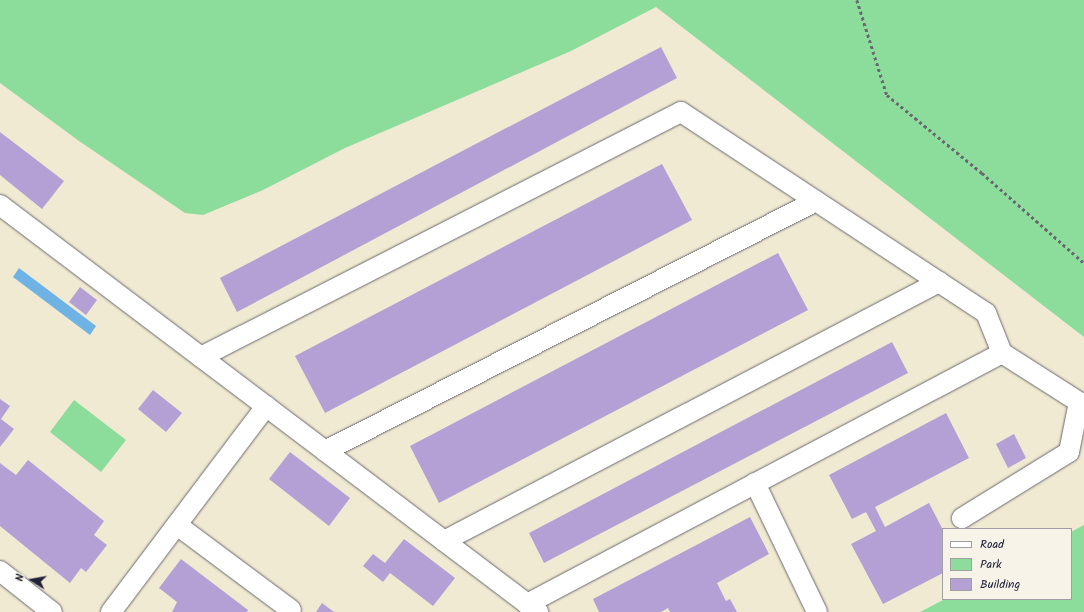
<!DOCTYPE html>
<style>
body{margin:0}
#map{position:relative;width:1084px;height:612px;overflow:hidden;background:#f0ead2;font-family:Kalam,sans-serif}
div>[style]{position:absolute}
.green>*{inset:0;background:#8cdc9c}
.water>*{inset:0;background:#6fb3e5}
.building>*{inset:0;background:#b4a0d5}
.path>*{height:2.5px;margin-top:-1.25px;transform-origin:0;background:repeating-linear-gradient(90deg,#6a6870 0 3px,transparent 0 6px)}
.roads{filter:drop-shadow(0 0 1px #6a6870) drop-shadow(0 0 1px #6a6870)}
.minor>*{height:20px;margin:-10px;padding:0 10px;transform-origin:10px;border-radius:10px;background:#fff}
span{translate:-50% -50%;white-space:nowrap;text-align:center;line-height:1.15;-webkit-text-stroke:4px #f7f3e8;paint-order:stroke}
.legend{position:absolute;left:942px;top:528px;width:130px;height:72px;box-sizing:border-box;background:#f7f3e8;border:1px solid #a29fa3;margin:0;padding:5px 7px;list-style:none;font-size:12px;color:#22223b}
.legend li{display:flex;align-items:center;gap:8px;height:20px}
.legend b{width:20px;border:1px solid #a29fa3}
.north{position:absolute;left:12px;top:560px;width:40px;height:40px;-webkit-text-stroke:3px #f7f3e8;paint-order:stroke;rotate:281deg;font-size:11px;font-weight:700;line-height:16px;text-align:center;color:#22223b}
.north::after{content:'';display:block;margin:auto;width:14px;height:18px;background:#22223b;clip-path:polygon(50% 0,100% 100%,50% 72%,0 100%)}
</style>
<div id="map">
<div class="green">
<div style="clip-path:polygon(0 0,1084px 0,1084px 337px,656px 7px,571px 51px,345px 148px,263px 190px,203px 215px,185px 213px,79px 141px,0 83px)"></div>
<div style="clip-path:polygon(74px 400px,126px 440px,101px 472px,50px 432px)"></div>
<div style="clip-path:polygon(1084px 525px,1084px 612px,920px 612px,945px 599px,1071px 599px,1071px 532px)"></div>
</div>
<div class="water">
<div style="clip-path:polygon(19px 268px,96px 326px,90px 335px,13px 277px)"></div>
</div>
<div class="building">
<div style="clip-path:polygon(661px 47px,677px 78px,237px 312px,220px 278px)"></div>
<div style="clip-path:polygon(0 132px,64px 181px,42px 209px,0 175px)"></div>
<div style="clip-path:polygon(662px 164px,692px 220px,325px 413px,295px 356px)"></div>
<div style="clip-path:polygon(778px 253px,808px 310px,439px 503px,410px 446px)"></div>
<div style="clip-path:polygon(80px 287px,97px 300px,86px 315px,69px 302px)"></div>
<div style="clip-path:polygon(892px 342px,908px 373px,544px 563px,529px 533px)"></div>
<div style="clip-path:polygon(153px 390px,182px 413px,166px 432px,138px 409px)"></div>
<div style="clip-path:polygon(0 399px,10px 406px,1px 419px,14px 429px,0 447px)"></div>
<div style="clip-path:polygon(946px 413px,969px 458px,875px 507px,885px 527px,929px 503px,943px 530px,943px 573px,883px 604px,851px 544px,876px 531px,866px 512px,852px 519px,829px 475px)"></div>
<div style="clip-path:polygon(1014px 434px,1026px 458px,1008px 468px,996px 444px)"></div>
<div style="clip-path:polygon(290px 452px,350px 498px,329px 526px,269px 479px)"></div>
<div style="clip-path:polygon(28px 460px,104px 521px,94px 535px,107px 545px,86px 572px,81px 568px,70px 583px,0 526px,0 463px,16px 475px)"></div>
<div style="clip-path:polygon(750px 517px,769px 554px,717px 583px,726px 601px,730px 599px,737px 612px,670px 612px,668px 608px,661px 612px,599px 612px,593px 599px)"></div>
<div style="clip-path:polygon(404px 539px,455px 578px,433px 606px,390px 573px,383px 582px,363px 566px,373px 554px,385px 563px)"></div>
<div style="clip-path:polygon(181px 559px,248px 610px,247px 612px,172px 612px,177px 602px,159px 588px)"></div>
<div style="clip-path:polygon(322px 603px,334px 612px,316px 612px)"></div>
</div>
<div class="path">
<div style="left:857px;top:0;width:100px;rotate:72.5deg"></div>
<div style="left:887px;top:95px;width:123px;rotate:39.4deg"></div>
<div style="left:982px;top:173px;width:136px;rotate:41.4deg"></div>
</div>
<div class="roads">
<div class="minor">
<div style="left:0;top:205px;width:675px;rotate:37.11deg"></div>
<div style="left:201px;top:357px;width:539px;rotate:-27.04deg"></div>
<div style="left:681px;top:112px;width:365px;rotate:33.4deg"></div>
<div style="left:986px;top:313px;width:43px;rotate:68.2deg"></div>
<div style="left:1002px;top:353px;width:91px;rotate:32.5deg"></div>
<div style="left:1079px;top:402px;width:51px;rotate:101.3deg"></div>
<div style="left:1069px;top:452px;width:126px;rotate:148.3deg"></div>
<div style="left:325px;top:451px;width:551px;rotate:-26.98deg"></div>
<div style="left:755px;top:483px;width:143px;rotate:64.3deg"></div>
<div style="left:177px;top:525px;width:142px;rotate:36.7deg"></div>
<div style="left:444px;top:541px;width:559px;rotate:-27.62deg"></div>
<div style="left:0;top:571px;width:66px;rotate:38.3deg"></div>
<div style="left:527px;top:604px;width:537px;rotate:-27.85deg"></div>
<div style="left:111px;top:612px;width:258px;rotate:-53deg"></div>
</div>
</div>
<ul class="legend">
<li><b style="height:5px;background:#fff"></b>Road</li>
<li><b style="height:11px;background:#8cdc9c"></b>Park</li>
<li><b style="height:11px;background:#b4a0d5"></b>Building</li>
</ul>
<div class="north">N</div>
</div>
